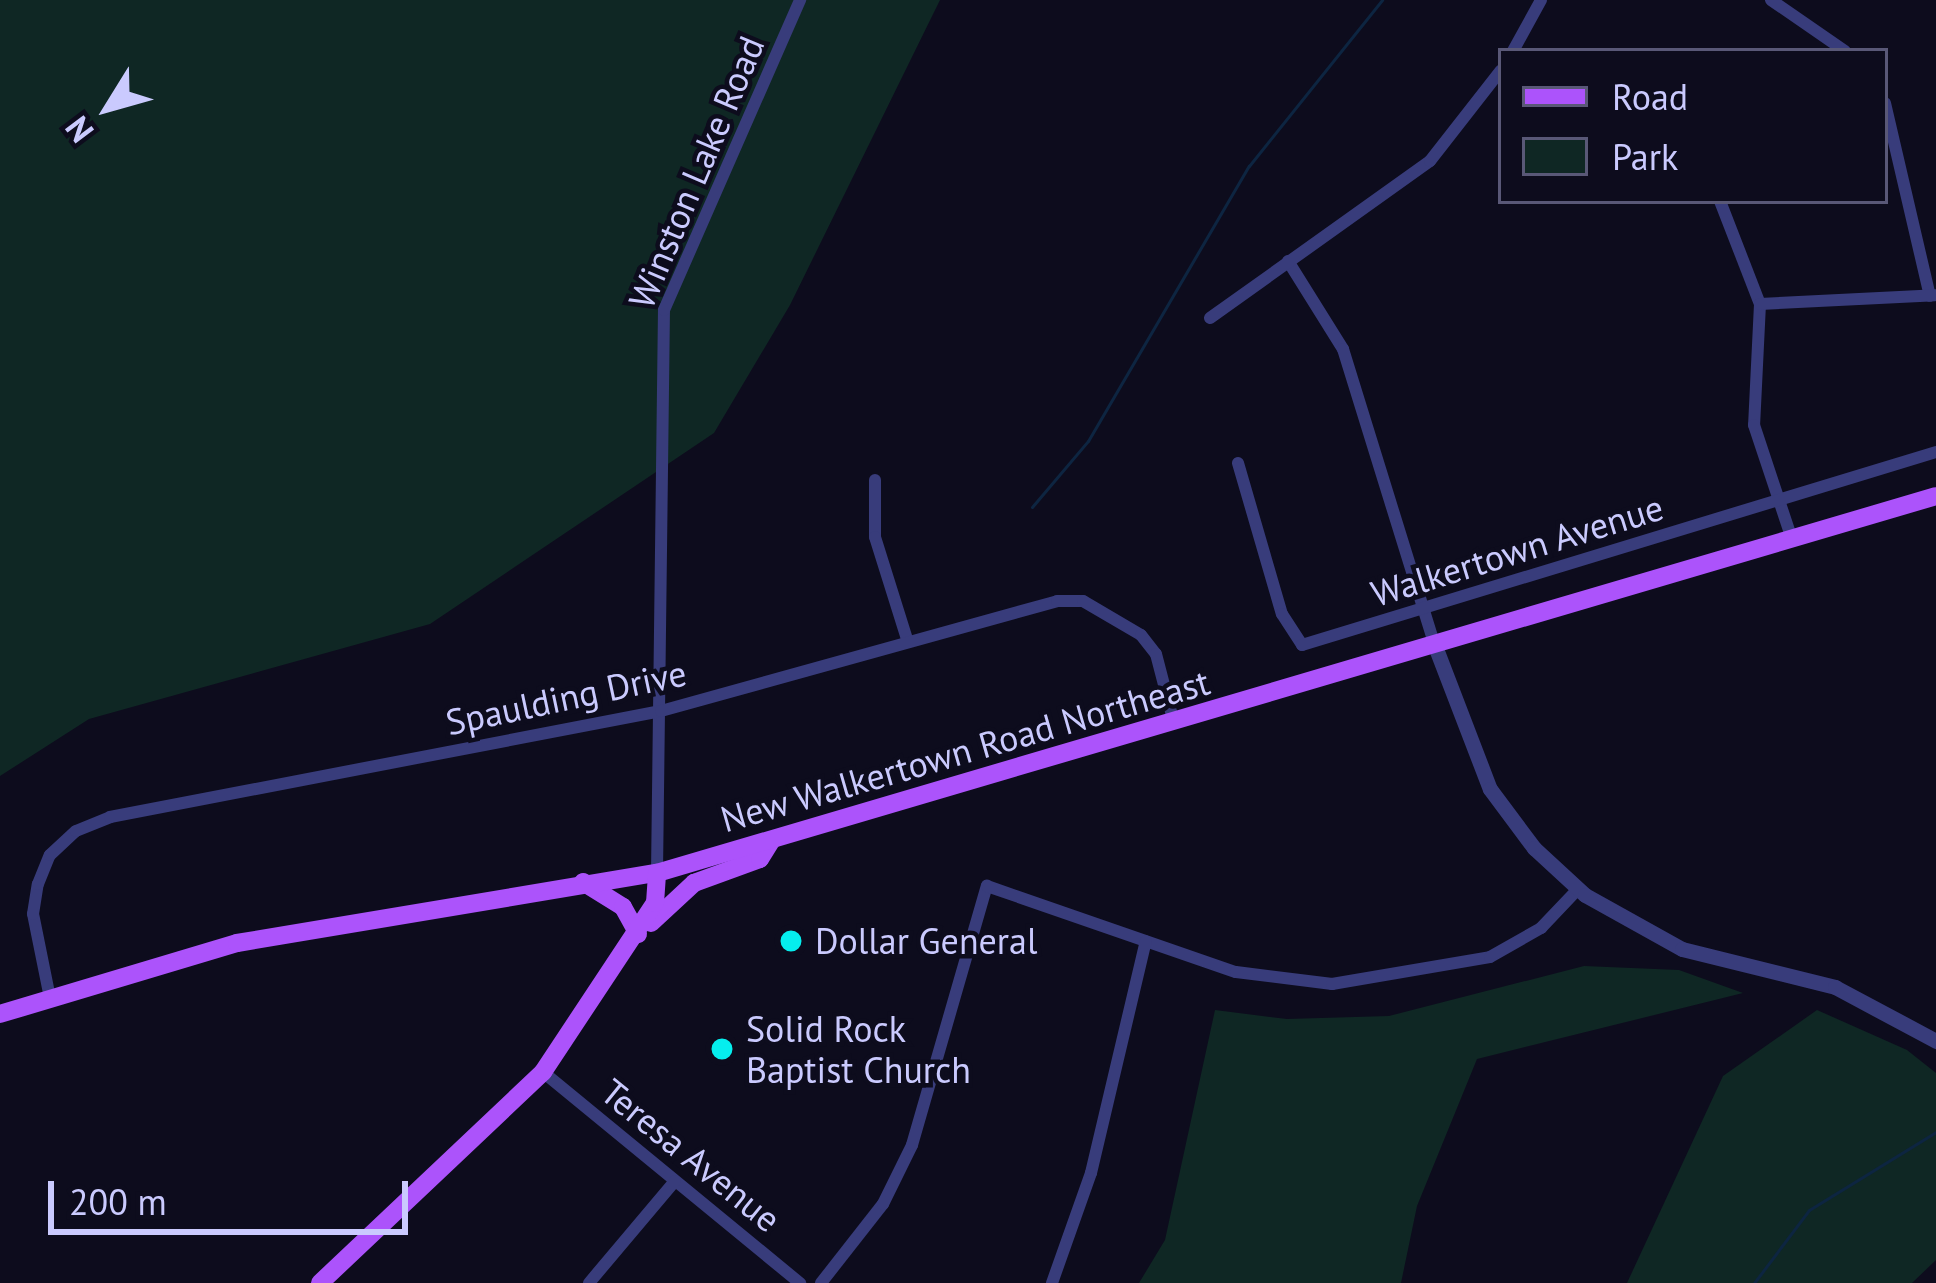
<!DOCTYPE html>
<style>
body{margin:0}
#map{position:relative;width:1936px;height:1283px;overflow:hidden;background:#0d0c1d;font-family:"PT Sans",sans-serif}
div>[style]{position:absolute}
.green>*{inset:0;background:#0f2724}
.stream>*{height:3px;margin:-1.5px;padding:0 1.5px;transform-origin:1.5px;border-radius:1.5px;background:#0d2541}
.minor>*{height:12px;margin:-6px;padding:0 6px;transform-origin:6px;border-radius:6px;background:#383c7b}
.tertiary>*{height:15px;margin:-7.5px;padding:0 7.5px;transform-origin:7.5px;border-radius:7.5px;background:#383c7b}
.primary>*{height:18px;margin:-9px;padding:0 9px;transform-origin:9px;border-radius:9px;background:#ac53fb}
.dots>*{width:33px;height:33px;translate:-50% -50%;box-sizing:border-box;border:6px solid #0d0c1d;border-radius:50%}
span{translate:-50% -50%;white-space:nowrap;text-align:center;line-height:1.15;-webkit-text-stroke:9px #0d0c1d;paint-order:stroke}
.street-label{font-size:36px;color:#cacafe}
.poi-label{font-size:36px;color:#cacafe}
.left{translate:0 -50%;text-align:left}
.legend{position:absolute;left:1498px;top:48px;width:390px;height:156px;box-sizing:border-box;background:#0d0c1d;border:3px solid #595877;margin:0;padding:15px 21px;list-style:none;font-size:36px;color:#cacafe}
.legend li{display:flex;align-items:center;gap:24px;height:60px}
.legend b{width:60px;border:3px solid #595877}
.north{position:absolute;left:48px;top:48px;width:120px;height:120px;-webkit-text-stroke:9px #0d0c1d;paint-order:stroke;rotate:233deg;font-size:33px;font-weight:700;line-height:48px;text-align:center;color:#cacafe}
.north::after{content:'';display:block;margin:auto;width:42px;height:54px;background:#cacafe;clip-path:polygon(50% 0,100% 100%,50% 72%,0 100%)}
.scale{position:absolute;left:48px;top:1181px;width:360px;height:54px;box-sizing:border-box;border:6px solid #cacafe;border-top:0;padding-left:15px;font-size:36px;line-height:42px;white-space:nowrap;color:#cacafe;-webkit-text-stroke:9px #0d0c1d;paint-order:stroke}
</style>
<div id="map">
<div class="green">
<div style="clip-path:polygon(0 0,940px 0,790px 305px,714px 433px,430px 624px,89px 719px,0 776px)"></div>
<div style="clip-path:polygon(1584px 966px,1679px 970px,1743px 993px,1477px 1059px,1417px 1206px,1401px 1283px,1139px 1283px,1165px 1240px,1215px 1010px,1287px 1019px,1389px 1016px)"></div>
<div style="clip-path:polygon(1817px 1010px,1907px 1050px,1936px 1073px,1936px 1260px,1912px 1283px,1627px 1283px,1723px 1076px)"></div>
</div>
<div class="stream">
<div style="left:1032px;top:507px;width:87px;rotate:-49.7deg"></div>
<div style="left:1088px;top:441px;width:319px;rotate:-59.7deg"></div>
<div style="left:1249px;top:166px;width:213px;rotate:-51.3deg"></div>
<div style="left:1754px;top:1283px;width:91px;rotate:-53deg"></div>
<div style="left:1809px;top:1210px;width:149px;rotate:-31.6deg"></div>
</div>
<div class="minor">
<div style="left:1771px;top:0;width:90px;rotate:34.6deg"></div>
<div style="left:1513px;top:51px;width:58px;rotate:-61.2deg"></div>
<div style="left:1885px;top:103px;width:198px;rotate:76.9deg"></div>
<div style="left:1720px;top:201px;width:110px;rotate:68.8deg"></div>
<div style="left:1760px;top:304px;width:121px;rotate:92.8deg"></div>
<div style="left:1754px;top:425px;width:120px;rotate:71.6deg"></div>
<div style="left:1288px;top:261px;width:104px;rotate:58deg"></div>
<div style="left:1343px;top:349px;width:311px;rotate:72.8deg"></div>
<div style="left:1760px;top:304px;width:175px;rotate:-2.9deg"></div>
<div style="left:1210px;top:318px;width:270px;rotate:-35.5deg"></div>
<div style="left:1430px;top:161px;width:115px;rotate:-52deg"></div>
<div style="left:1238px;top:463px;width:157px;rotate:73.8deg"></div>
<div style="left:1282px;top:614px;width:37px;rotate:57deg"></div>
<div style="left:1302px;top:645px;width:663px;rotate:-16.93deg"></div>
<div style="left:875px;top:480px;width:57px;rotate:90deg"></div>
<div style="left:875px;top:537px;width:110px;rotate:72.6deg"></div>
<div style="left:657px;top:873px;width:563px;rotate:-89.29deg"></div>
<div style="left:664px;top:310px;width:339px;rotate:-66.3deg"></div>
<div style="left:50px;top:998px;width:86px;rotate:-101.4deg"></div>
<div style="left:33px;top:914px;width:30px;rotate:-81deg"></div>
<div style="left:38px;top:884px;width:31px;rotate:-68deg"></div>
<div style="left:50px;top:855px;width:35px;rotate:-43deg"></div>
<div style="left:76px;top:831px;width:37px;rotate:-22deg"></div>
<div style="left:110px;top:817px;width:561px;rotate:-10.89deg"></div>
<div style="left:661px;top:711px;width:411px;rotate:-15.5deg"></div>
<div style="left:1057px;top:601px;width:26px"></div>
<div style="left:1083px;top:601px;width:67px;rotate:30.4deg"></div>
<div style="left:1141px;top:635px;width:24px;rotate:52deg"></div>
<div style="left:1156px;top:654px;width:71px;rotate:75.4deg"></div>
<div style="left:543px;top:1072px;width:333px;rotate:39.4deg"></div>
<div style="left:589px;top:1283px;width:133px;rotate:-49.9deg"></div>
<div style="left:821px;top:1283px;width:100px;rotate:-51.9deg"></div>
<div style="left:883px;top:1204px;width:66px;rotate:-63.8deg"></div>
<div style="left:912px;top:1145px;width:270px;rotate:-73.9deg"></div>
<div style="left:987px;top:886px;width:263px;rotate:19.1deg"></div>
<div style="left:1236px;top:972px;width:97px;rotate:7.1deg"></div>
<div style="left:1332px;top:984px;width:160px;rotate:-9.7deg"></div>
<div style="left:1490px;top:957px;width:59px;rotate:-29.6deg"></div>
<div style="left:1541px;top:928px;width:54px;rotate:-46.5deg"></div>
<div style="left:1052px;top:1283px;width:117px;rotate:-70.5deg"></div>
<div style="left:1091px;top:1173px;width:238px;rotate:-76.7deg"></div>
</div>
<div class="tertiary">
<div style="left:1435px;top:646px;width:153px;rotate:69deg"></div>
<div style="left:1490px;top:789px;width:74px;rotate:53.3deg"></div>
<div style="left:1534px;top:848px;width:69px;rotate:42.7deg"></div>
<div style="left:1585px;top:895px;width:111px;rotate:29.1deg"></div>
<div style="left:1682px;top:949px;width:158px;rotate:13.9deg"></div>
<div style="left:1835px;top:987px;width:115px;rotate:28.1deg"></div>
</div>
<div class="primary">
<div style="left:583px;top:882px;width:47px;rotate:32deg"></div>
<div style="left:623px;top:907px;width:31px;rotate:61deg"></div>
<div style="left:651px;top:923px;width:59px;rotate:-42.9deg"></div>
<div style="left:694px;top:883px;width:70px;rotate:-20deg"></div>
<div style="left:760px;top:859px;width:22px;rotate:-58deg"></div>
<div style="left:0;top:1014px;width:247px;rotate:-16.7deg"></div>
<div style="left:237px;top:943px;width:426px;rotate:-9.5deg"></div>
<div style="left:657px;top:873px;width:1333px;rotate:-16.42deg"></div>
<div style="left:320px;top:1283px;width:307px;rotate:-43.4deg"></div>
<div style="left:543px;top:1072px;width:203px;rotate:-56.5deg"></div>
<div style="left:655px;top:903px;width:30px;rotate:-86deg"></div>
</div>
<div class="dots">
<div style="left:791px;top:941px;background:#05eeee"></div>
<div style="left:722px;top:1049px;background:#05eeee"></div>
</div>
<div class="street-label">
<span style="left:696px;top:172px;rotate:-67deg">Winston Lake Road</span>
<span style="left:1517px;top:550px;rotate:-17deg">Walkertown Avenue</span>
<span style="left:566px;top:697px;rotate:-12deg">Spaulding Drive</span>
<span style="left:965px;top:750px;rotate:-16deg">New Walkertown Road Northeast</span>
<span style="left:691px;top:1155px;rotate:39deg">Teresa Avenue</span>
</div>
<div class="poi-label">
<span class="left" style="left:815px;top:941px">Dollar General</span>
<span class="left" style="left:746px;top:1049px">Solid Rock<br>Baptist Church</span>
</div>
<ul class="legend">
<li><b style="height:15px;background:#ac53fb"></b>Road</li>
<li><b style="height:33px;background:#0f2724"></b>Park</li>
</ul>
<div class="north">N</div>
<div class="scale">200 m</div>
</div>
